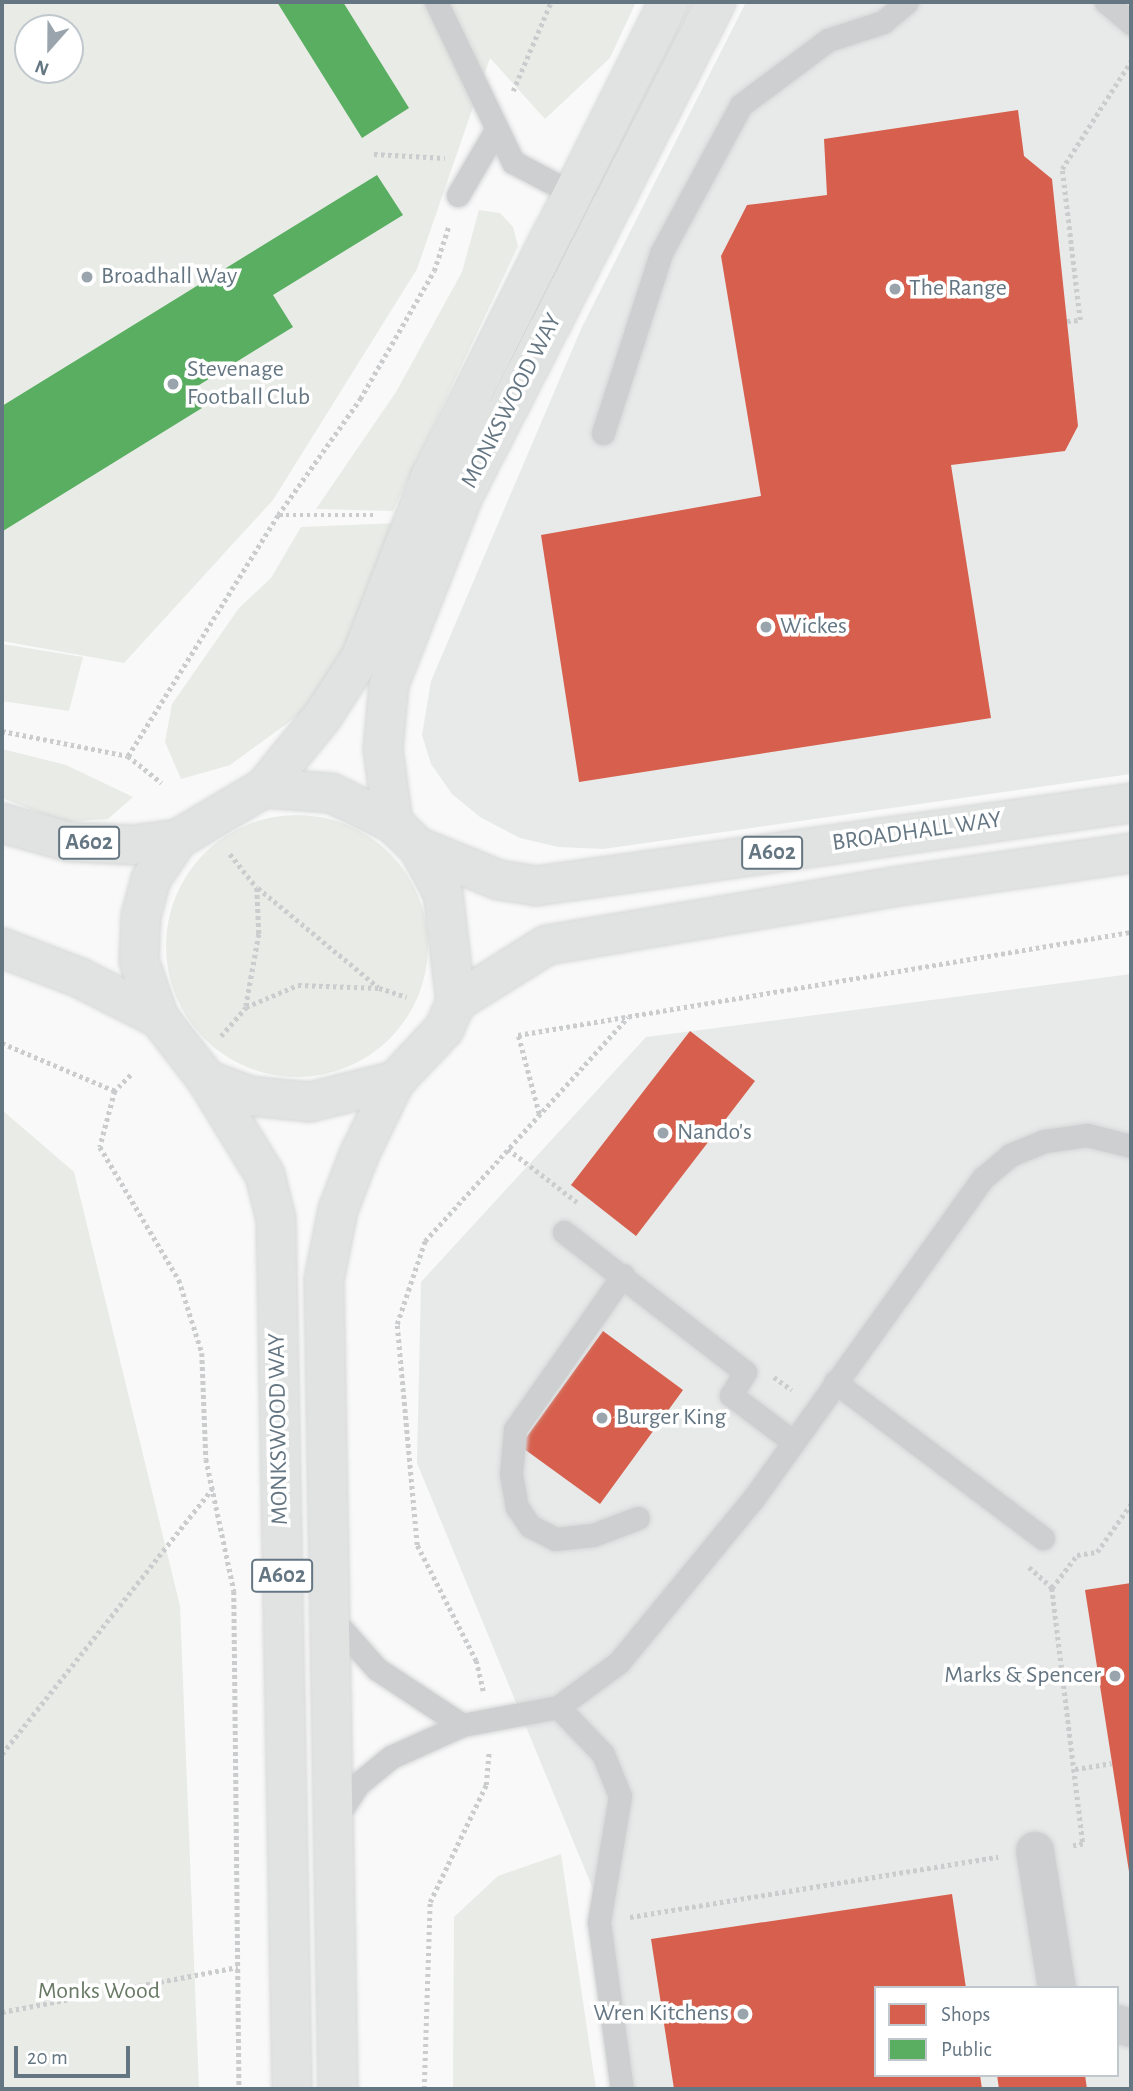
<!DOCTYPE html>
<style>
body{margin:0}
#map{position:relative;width:1133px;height:2091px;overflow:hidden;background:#f9f9f9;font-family:"Alegreya Sans",sans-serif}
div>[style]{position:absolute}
.built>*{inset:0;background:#e8e9e9}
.green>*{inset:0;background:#e8ebe6}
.round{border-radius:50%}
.shops>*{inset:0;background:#d6604d}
.public>*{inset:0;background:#5aae61}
.path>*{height:4.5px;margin-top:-2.25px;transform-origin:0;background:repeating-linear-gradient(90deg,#cbcccd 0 3.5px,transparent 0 7px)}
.roads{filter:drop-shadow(0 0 2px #d5d6d7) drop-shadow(0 0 2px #d5d6d7)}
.lane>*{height:23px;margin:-11.5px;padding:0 11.5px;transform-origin:11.5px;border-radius:11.5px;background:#cecfd0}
.street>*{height:38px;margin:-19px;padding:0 19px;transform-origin:19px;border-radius:19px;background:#cecfd0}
.secondary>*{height:38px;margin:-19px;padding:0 19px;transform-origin:19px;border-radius:19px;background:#e1e2e2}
.primary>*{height:38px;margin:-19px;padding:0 19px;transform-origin:19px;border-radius:19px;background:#e1e2e2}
.highway>*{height:38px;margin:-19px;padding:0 19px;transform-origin:19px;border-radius:19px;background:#e1e2e2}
.dots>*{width:19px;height:19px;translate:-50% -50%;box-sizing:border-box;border:4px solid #fff;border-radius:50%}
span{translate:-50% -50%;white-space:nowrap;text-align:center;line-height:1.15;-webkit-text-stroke:7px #fff;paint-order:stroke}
.shield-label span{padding:2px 5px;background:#fff;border:2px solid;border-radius:5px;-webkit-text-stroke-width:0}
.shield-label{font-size:23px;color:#657683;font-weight:700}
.poi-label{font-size:24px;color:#657683}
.left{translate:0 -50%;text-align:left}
.right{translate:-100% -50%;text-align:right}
.street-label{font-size:24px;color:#657683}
.park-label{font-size:24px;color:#687a64}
.frame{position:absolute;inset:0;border:4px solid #657683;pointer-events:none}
.legend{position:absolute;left:874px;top:1986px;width:245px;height:91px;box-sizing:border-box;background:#fff;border:2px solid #c1c8cd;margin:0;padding:9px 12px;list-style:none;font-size:21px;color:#657683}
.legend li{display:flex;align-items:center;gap:14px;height:35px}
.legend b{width:35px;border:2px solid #c1c8cd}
.north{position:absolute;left:14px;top:14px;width:70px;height:70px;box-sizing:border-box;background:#fff;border:2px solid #c1c8cd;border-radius:50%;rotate:201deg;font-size:19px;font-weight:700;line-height:28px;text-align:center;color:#657683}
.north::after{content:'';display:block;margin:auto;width:24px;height:32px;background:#99a4ac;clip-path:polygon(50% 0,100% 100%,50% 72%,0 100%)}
.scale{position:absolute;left:14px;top:2046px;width:116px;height:32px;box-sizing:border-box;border:4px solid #657683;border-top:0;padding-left:9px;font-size:21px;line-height:24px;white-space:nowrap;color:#657683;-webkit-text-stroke:5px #fff;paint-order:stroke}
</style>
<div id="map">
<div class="built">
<div style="clip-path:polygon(746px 2px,1131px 2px,1131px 774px,603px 849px,558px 847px,520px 838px,480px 817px,452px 794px,431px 764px,422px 735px,431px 681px,581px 329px)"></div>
<div style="clip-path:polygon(evenodd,1131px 974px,1131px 2089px,628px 2089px,593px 1889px,417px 1463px,421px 1282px,646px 1037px,1131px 974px,876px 1988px,1117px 1988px,1117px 2075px,876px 2075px,876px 1988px)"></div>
</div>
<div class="green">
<div style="clip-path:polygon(evenodd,2px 2px,636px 2px,610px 58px,545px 119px,490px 58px,417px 269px,273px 500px,124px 663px,2px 641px,2px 2px,28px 28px,70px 28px,70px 70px,28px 70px,28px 28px)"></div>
<div style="clip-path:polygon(479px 210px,500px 213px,513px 227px,518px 246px,393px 511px,316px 509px,396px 392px,462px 272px)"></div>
<div style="clip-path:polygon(397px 523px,360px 628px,307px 709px,230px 765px,181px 779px,165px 742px,172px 704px,239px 608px,271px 578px,301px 527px)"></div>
<div style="clip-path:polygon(2px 644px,83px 657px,69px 711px,2px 701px)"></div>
<div style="clip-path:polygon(2px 749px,66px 765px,133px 797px,108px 819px,64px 822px,2px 798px)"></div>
<div class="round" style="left:166px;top:815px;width:262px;height:262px"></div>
<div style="clip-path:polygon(2px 1110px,74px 1172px,180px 1606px,199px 2089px,2px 2089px)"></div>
<div style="clip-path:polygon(561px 1854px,596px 2089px,453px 2089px,454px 1917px,498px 1876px)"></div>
</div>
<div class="shops">
<div style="clip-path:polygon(1018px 110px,1024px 156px,1052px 179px,1078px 426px,1065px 451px,951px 465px,991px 718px,579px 782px,541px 535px,761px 496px,721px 256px,747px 205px,827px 195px,824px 139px)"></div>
<div style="clip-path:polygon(690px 1031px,755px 1081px,636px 1236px,571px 1185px)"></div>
<div style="clip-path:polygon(603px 1331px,683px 1390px,600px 1504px,520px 1446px)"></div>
<div style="clip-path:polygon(1131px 1583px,1131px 1878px,1130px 1878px,1085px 1590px)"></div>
<div style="clip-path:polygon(952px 1894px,966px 1988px,876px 1988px,876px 2075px,980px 2075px,982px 2089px,674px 2089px,651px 1939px)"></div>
<div style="clip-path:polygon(997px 2075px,1085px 2075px,1087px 2089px,999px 2089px)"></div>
</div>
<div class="public">
<div style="clip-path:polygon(277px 2px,343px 2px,409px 108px,362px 138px)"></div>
<div style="clip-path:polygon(377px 175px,403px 215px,273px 295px,293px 327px,191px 390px,202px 408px,3px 531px,2px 406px)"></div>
</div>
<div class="path">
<div style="left:513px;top:91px;width:97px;rotate:-66.9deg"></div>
<div style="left:374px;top:154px;width:71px;rotate:3.2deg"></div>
<div style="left:1067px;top:321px;width:13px;rotate:-4deg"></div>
<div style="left:1080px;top:320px;width:152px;rotate:-96.8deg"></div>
<div style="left:1062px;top:169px;width:128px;rotate:-57.4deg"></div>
<div style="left:279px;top:515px;width:97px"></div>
<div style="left:2px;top:731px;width:128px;rotate:11.2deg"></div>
<div style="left:128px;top:756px;width:43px;rotate:38.5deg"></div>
<div style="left:128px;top:756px;width:284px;rotate:-58.1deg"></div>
<div style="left:278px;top:515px;width:142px;rotate:-54.7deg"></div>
<div style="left:360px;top:399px;width:148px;rotate:-60deg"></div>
<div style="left:434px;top:271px;width:48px;rotate:-71.9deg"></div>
<div style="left:230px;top:854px;width:43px;rotate:51.5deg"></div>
<div style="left:257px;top:888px;width:46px;rotate:87.5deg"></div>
<div style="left:259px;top:934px;width:73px;rotate:100.2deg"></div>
<div style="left:258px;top:888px;width:156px;rotate:39.5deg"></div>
<div style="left:221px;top:1036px;width:38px;rotate:-49deg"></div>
<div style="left:246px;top:1007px;width:56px;rotate:-22.9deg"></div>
<div style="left:298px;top:985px;width:81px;rotate:2.1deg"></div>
<div style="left:379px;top:988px;width:29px;rotate:18deg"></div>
<div style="left:2px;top:1043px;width:123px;rotate:23deg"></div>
<div style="left:131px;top:1075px;width:23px;rotate:135deg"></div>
<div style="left:115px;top:1091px;width:58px;rotate:105deg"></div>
<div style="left:100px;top:1147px;width:155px;rotate:59.3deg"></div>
<div style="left:179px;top:1280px;width:77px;rotate:72.5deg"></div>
<div style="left:202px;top:1353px;width:106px;rotate:87.8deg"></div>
<div style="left:206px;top:1459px;width:135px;rotate:78deg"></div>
<div style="left:234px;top:1591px;width:498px;rotate:89.4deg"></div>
<div style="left:539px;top:1114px;width:82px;rotate:-104.9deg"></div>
<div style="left:518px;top:1035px;width:622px;rotate:-9.54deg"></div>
<div style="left:508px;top:1149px;width:87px;rotate:37.5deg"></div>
<div style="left:774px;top:1377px;width:22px;rotate:36deg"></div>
<div style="left:1029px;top:1567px;width:31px;rotate:42deg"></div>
<div style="left:1052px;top:1588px;width:258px;rotate:83.1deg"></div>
<div style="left:1083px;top:1844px;width:10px;rotate:169deg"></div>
<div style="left:1052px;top:1588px;width:41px;rotate:-52.9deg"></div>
<div style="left:1077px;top:1555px;width:20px;rotate:-9deg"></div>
<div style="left:1097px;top:1552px;width:59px;rotate:-54.7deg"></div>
<div style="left:483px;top:1691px;width:31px;rotate:-103deg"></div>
<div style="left:476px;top:1661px;width:130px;rotate:-117deg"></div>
<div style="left:417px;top:1545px;width:222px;rotate:-95.2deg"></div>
<div style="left:397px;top:1324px;width:88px;rotate:-71.4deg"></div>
<div style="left:425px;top:1241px;width:302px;rotate:-47.8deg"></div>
<div style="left:2px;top:1754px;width:338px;rotate:-51.6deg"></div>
<div style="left:1075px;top:1769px;width:37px;rotate:-9deg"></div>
<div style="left:630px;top:1917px;width:373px;rotate:-9.3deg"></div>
<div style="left:2px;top:2012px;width:240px;rotate:-10.8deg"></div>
<div style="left:424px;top:2089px;width:187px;rotate:-88.2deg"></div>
<div style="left:430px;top:1902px;width:130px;rotate:-64.4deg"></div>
<div style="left:486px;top:1785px;width:34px;rotate:-85deg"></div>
</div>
<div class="roads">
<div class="lane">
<div style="left:436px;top:2px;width:178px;rotate:64.3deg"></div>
<div style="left:513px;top:162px;width:64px;rotate:27.8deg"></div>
<div style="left:1106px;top:2px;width:33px;rotate:40deg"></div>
<div style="left:458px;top:195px;width:75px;rotate:-59.7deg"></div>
<div style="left:603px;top:433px;width:189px;rotate:-72.1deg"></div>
<div style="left:661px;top:253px;width:168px;rotate:-61.6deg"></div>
<div style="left:741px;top:105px;width:109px;rotate:-36.8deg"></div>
<div style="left:828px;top:40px;width:58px;rotate:-18.1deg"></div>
<div style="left:883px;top:22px;width:31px;rotate:-40deg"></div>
<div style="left:564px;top:1232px;width:229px;rotate:37.7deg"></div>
<div style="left:745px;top:1372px;width:27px;rotate:121deg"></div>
<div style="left:731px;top:1395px;width:76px;rotate:37deg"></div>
<div style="left:623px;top:1275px;width:188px;rotate:125deg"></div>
<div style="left:515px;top:1429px;width:45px;rotate:95.1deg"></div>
<div style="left:511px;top:1474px;width:34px;rotate:80deg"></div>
<div style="left:517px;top:1507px;width:23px;rotate:56deg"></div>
<div style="left:530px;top:1526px;width:28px;rotate:27deg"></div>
<div style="left:555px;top:1539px;width:38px;rotate:-6deg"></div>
<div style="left:593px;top:1535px;width:48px;rotate:-20.7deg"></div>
<div style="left:835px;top:1382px;width:260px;rotate:36.9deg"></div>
<div style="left:329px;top:1615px;width:72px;rotate:48.4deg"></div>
<div style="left:377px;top:1669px;width:102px;rotate:33.4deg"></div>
<div style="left:558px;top:1707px;width:65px;rotate:46.2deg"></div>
<div style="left:603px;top:1754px;width:45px;rotate:68deg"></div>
<div style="left:620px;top:1796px;width:128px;rotate:99.5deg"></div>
<div style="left:599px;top:1922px;width:169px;rotate:82.2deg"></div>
<div style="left:336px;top:1818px;width:40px;rotate:-57.1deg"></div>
<div style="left:358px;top:1784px;width:43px;rotate:-39.3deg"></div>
<div style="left:391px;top:1757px;width:78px;rotate:-24.3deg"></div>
<div style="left:462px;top:1725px;width:98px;rotate:-10.6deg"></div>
<div style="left:558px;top:1707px;width:76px;rotate:-36.4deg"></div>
<div style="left:619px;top:1662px;width:211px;rotate:-50.6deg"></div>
<div style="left:753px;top:1499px;width:395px;rotate:-54.4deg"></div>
<div style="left:983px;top:1178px;width:35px;rotate:-40deg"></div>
<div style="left:1010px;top:1155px;width:38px;rotate:-22deg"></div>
<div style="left:1045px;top:1141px;width:42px;rotate:-8.1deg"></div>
<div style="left:1087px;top:1135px;width:45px;rotate:14deg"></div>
</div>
<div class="street">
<div style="left:1035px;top:1851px;width:139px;rotate:80.9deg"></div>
<div style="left:1117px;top:2024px;width:15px;rotate:16deg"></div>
</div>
<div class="secondary">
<div style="left:264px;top:788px;width:92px;rotate:-50.8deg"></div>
<div style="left:322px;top:717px;width:72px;rotate:-57deg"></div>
<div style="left:361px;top:657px;width:192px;rotate:-68.9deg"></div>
<div style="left:430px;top:478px;width:533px;rotate:-63.34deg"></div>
<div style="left:393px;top:823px;width:75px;rotate:-97.7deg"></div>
<div style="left:383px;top:749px;width:65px;rotate:-84.7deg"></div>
<div style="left:389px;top:684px;width:204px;rotate:-68.5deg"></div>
<div style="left:464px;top:494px;width:553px;rotate:-62.88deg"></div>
</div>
<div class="primary">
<div style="left:207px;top:1080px;width:111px;rotate:58.6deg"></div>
<div style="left:265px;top:1175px;width:45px;rotate:76deg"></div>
<div style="left:276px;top:1219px;width:870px;rotate:88.95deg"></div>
<div style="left:338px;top:2089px;width:809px;rotate:-90.99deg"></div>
<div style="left:324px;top:1280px;width:71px;rotate:-78.7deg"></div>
<div style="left:338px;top:1210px;width:59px;rotate:-69.1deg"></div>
<div style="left:359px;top:1155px;width:82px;rotate:-64.1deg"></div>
</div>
<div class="highway">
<div style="left:264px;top:788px;width:67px;rotate:4.3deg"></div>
<div style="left:331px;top:793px;width:69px;rotate:25.8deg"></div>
<div style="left:393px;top:823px;width:35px;rotate:44deg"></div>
<div style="left:418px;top:847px;width:52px;rotate:61.5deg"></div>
<div style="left:443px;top:893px;width:110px;rotate:83.2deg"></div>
<div style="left:456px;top:1002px;width:30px;rotate:114deg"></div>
<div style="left:444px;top:1029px;width:71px;rotate:133.3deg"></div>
<div style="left:395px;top:1081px;width:88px;rotate:166.1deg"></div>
<div style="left:310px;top:1102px;width:60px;rotate:-174.3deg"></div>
<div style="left:250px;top:1096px;width:46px;rotate:-159.6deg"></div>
<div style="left:207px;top:1080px;width:78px;rotate:-127.7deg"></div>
<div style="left:159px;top:1018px;width:60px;rotate:-109.3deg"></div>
<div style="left:139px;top:961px;width:45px;rotate:-87.5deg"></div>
<div style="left:141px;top:916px;width:38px;rotate:-75deg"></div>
<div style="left:151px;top:879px;width:48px;rotate:-56deg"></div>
<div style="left:178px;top:839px;width:100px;rotate:-30.7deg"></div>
<div style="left:2px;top:823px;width:71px;rotate:15.6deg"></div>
<div style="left:70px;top:842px;width:62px;rotate:2.8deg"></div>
<div style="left:132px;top:845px;width:46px;rotate:-7.4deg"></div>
<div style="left:418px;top:847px;width:87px;rotate:22.2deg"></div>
<div style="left:499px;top:880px;width:37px;rotate:9deg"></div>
<div style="left:536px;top:886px;width:601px;rotate:-7.94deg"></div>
<div style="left:2px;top:948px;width:84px;rotate:21deg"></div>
<div style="left:80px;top:978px;width:89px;rotate:26.9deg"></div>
<div style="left:456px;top:1002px;width:107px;rotate:-32.1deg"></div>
<div style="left:547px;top:945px;width:350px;rotate:-9.5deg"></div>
<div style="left:892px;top:887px;width:241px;rotate:-8.1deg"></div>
</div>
</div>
<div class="dots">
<div style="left:87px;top:277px;background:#99a4ac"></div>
<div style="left:895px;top:289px;background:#99a4ac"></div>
<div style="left:173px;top:384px;background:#99a4ac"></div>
<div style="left:766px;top:627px;background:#99a4ac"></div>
<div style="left:663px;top:1133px;background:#99a4ac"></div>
<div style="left:602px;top:1418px;background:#99a4ac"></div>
<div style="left:1115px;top:1676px;background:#99a4ac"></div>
<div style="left:743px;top:2014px;background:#99a4ac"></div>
</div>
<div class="shield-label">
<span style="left:89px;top:843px">A602</span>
<span style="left:772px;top:853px">A602</span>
<span style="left:282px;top:1576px">A602</span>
</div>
<div class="poi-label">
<span class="left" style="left:101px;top:277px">Broadhall Way</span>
<span class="left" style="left:909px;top:289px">The Range</span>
<span class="left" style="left:187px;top:384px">Stevenage<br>Football Club</span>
<span class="left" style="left:780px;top:627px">Wickes</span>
<span class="left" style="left:677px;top:1133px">Nando's</span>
<span class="left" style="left:616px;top:1418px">Burger King</span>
<span class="right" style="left:1101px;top:1676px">Marks &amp; Spencer</span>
<span class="right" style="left:729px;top:2014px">Wren Kitchens</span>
</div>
<div class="street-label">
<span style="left:512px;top:401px;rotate:-63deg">MONKSWOOD WAY</span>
<span style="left:917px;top:832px;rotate:-8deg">BROADHALL WAY</span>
<span style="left:279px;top:1429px;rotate:-91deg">MONKSWOOD WAY</span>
</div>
<div class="park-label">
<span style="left:99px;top:1992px">Monks Wood</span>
</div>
<div class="frame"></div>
<ul class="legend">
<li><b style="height:19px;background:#d6604d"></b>Shops</li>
<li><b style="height:19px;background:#5aae61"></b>Public</li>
</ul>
<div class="north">N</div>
<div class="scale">20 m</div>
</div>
